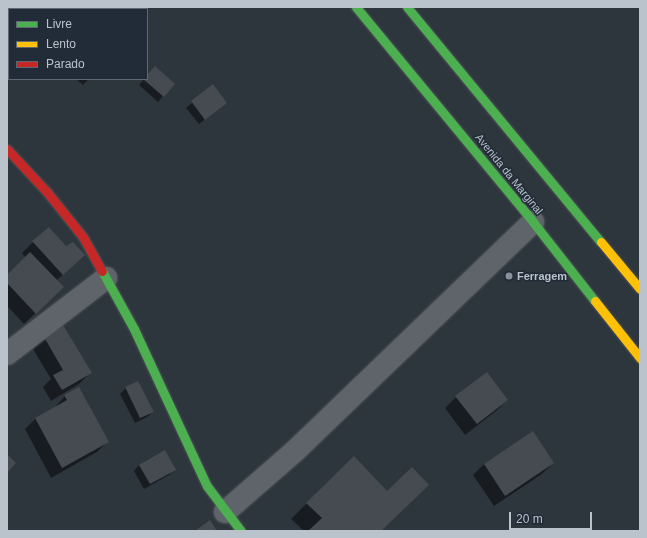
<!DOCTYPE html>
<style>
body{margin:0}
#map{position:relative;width:647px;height:538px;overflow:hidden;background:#2e363d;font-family:Helvetica,sans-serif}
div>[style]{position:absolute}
.shadow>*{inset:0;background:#0007}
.building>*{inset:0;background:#454b51}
.roads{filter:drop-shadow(0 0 1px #4d5257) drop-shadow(0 0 1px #4d5257)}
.street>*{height:22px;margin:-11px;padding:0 11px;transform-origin:11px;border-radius:11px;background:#5e646a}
.fast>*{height:9px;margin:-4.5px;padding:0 4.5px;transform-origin:4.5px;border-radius:4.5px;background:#4caf50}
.slow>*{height:9px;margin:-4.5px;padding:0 4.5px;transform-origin:4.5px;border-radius:4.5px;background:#ffc107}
.jam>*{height:9px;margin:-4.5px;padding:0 4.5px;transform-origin:4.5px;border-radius:4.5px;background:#c62828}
.dots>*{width:11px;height:11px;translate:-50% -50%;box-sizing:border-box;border:2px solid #212c38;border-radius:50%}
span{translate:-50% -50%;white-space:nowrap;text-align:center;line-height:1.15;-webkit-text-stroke:3px #212c38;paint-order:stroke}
.street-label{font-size:11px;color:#bac2cc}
.poi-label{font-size:11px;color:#bac2cc;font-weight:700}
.left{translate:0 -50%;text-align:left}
.frame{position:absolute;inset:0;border:8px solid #bac2cc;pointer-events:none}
.legend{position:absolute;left:8px;top:8px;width:140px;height:72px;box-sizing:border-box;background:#212c38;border:1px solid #5e6873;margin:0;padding:5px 7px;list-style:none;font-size:12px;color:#bac2cc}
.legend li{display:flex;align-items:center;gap:8px;height:20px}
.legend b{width:20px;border:1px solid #5e6873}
.scale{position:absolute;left:509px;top:512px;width:83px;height:18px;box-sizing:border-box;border:2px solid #bac2cc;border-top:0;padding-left:5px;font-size:12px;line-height:14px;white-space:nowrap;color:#bac2cc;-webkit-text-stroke:3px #212c38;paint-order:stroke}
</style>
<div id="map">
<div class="shadow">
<div style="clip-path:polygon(147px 76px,163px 96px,158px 102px,139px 85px,144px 79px,147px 79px)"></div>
<div style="clip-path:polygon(76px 79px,89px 79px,83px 85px)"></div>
<div style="clip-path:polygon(212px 86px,220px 108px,199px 124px,186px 108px)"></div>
<div style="clip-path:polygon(33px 242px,72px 266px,56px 281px,51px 298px,24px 324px,7px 306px,7px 276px,26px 258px,22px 253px)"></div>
<div style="clip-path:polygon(44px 338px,90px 373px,79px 384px,51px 401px,43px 387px,51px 379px,33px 349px)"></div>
<div style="clip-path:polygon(126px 388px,153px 412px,147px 417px,135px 423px,120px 394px)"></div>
<div style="clip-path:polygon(65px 396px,108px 441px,97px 452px,51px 478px,25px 429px,36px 418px,54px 408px)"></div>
<div style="clip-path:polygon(456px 397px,507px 400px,496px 411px,465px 435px,445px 408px)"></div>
<div style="clip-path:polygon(553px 463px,542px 474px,494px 506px,473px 475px,484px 464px)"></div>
<div style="clip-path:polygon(139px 465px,175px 470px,169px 475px,144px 489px,134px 471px)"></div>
<div style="clip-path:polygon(307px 503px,380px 531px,304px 531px,291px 519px)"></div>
</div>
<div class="building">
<div style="clip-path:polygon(94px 7px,122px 7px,125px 9px,92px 9px)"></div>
<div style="clip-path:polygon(155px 66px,175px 84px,164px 97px,143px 79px,147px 79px,147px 75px)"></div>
<div style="clip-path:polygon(213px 84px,227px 103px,205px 120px,191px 101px)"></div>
<div style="clip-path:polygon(49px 227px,66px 246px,73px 242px,85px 255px,63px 275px,32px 241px)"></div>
<div style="clip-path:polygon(30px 252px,64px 287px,36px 314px,7px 283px,7px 275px)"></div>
<div style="clip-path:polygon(63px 325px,92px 373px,62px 390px,53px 375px,63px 370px,44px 337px)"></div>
<div style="clip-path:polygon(487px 372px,508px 400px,477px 424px,455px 396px)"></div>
<div style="clip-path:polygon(138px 381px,154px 412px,140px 418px,125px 387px)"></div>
<div style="clip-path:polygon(79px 387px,109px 442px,62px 468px,35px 418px,67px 400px,64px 395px)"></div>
<div style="clip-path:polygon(533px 431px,554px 463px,505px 496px,484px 464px)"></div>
<div style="clip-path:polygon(165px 450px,176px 470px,150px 484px,139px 465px)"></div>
<div style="clip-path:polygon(7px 454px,16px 463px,7px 473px)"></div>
<div style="clip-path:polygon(354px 456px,387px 491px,412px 467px,429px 485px,381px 531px,308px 531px,322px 518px,306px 503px)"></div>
<div style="clip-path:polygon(210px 520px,217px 531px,195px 531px)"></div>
</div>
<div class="roads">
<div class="street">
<div style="left:7px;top:354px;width:125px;rotate:-37.5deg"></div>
<div style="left:225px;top:512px;width:94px;rotate:-41.1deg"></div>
<div style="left:296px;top:450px;width:329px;rotate:-43.9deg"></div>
</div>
<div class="fast">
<div style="left:356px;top:7px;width:278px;rotate:50.5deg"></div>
<div style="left:533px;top:222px;width:100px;rotate:51.9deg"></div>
<div style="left:407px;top:7px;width:305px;rotate:50.5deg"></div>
<div style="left:102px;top:271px;width:66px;rotate:61.1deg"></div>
<div style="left:134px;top:329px;width:173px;rotate:65.1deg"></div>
<div style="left:207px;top:486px;width:56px;rotate:52.9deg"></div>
</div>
<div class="slow">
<div style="left:601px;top:242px;width:61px;rotate:50.3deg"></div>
<div style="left:595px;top:301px;width:73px;rotate:51.7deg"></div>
</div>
<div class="jam">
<div style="left:7px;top:149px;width:59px;rotate:47.1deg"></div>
<div style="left:47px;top:192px;width:58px;rotate:51.3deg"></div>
<div style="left:83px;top:237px;width:39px;rotate:61deg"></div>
</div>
</div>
<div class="dots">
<div style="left:509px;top:276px;background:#89919a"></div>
</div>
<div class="street-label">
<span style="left:509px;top:174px;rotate:51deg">Avenida da Marginal</span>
</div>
<div class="poi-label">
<span class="left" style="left:517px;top:276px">Ferragem</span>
</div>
<div class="frame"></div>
<ul class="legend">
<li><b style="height:5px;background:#4caf50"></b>Livre</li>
<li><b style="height:5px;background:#ffc107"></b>Lento</li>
<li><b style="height:5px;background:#c62828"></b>Parado</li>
</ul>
<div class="scale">20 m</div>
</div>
